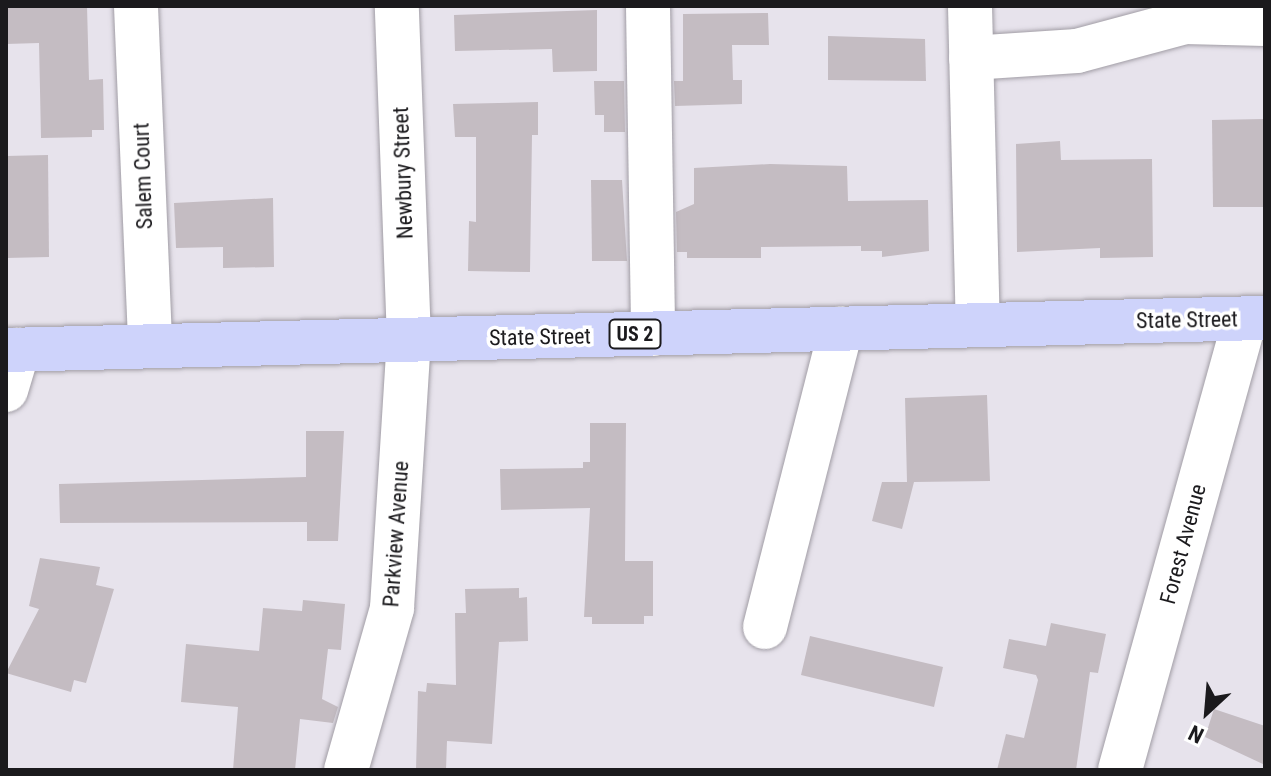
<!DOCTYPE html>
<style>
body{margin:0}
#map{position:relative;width:1271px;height:776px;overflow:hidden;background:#e7e3ec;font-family:"Roboto Condensed",sans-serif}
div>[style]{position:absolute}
.building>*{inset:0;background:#c4bcc2}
.roads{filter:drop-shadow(0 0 2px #a19da5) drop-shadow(0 0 2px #a19da5)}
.minor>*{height:44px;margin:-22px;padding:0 22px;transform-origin:22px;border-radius:22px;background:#fff}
.major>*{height:44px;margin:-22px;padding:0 22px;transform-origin:22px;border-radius:22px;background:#ced3fb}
span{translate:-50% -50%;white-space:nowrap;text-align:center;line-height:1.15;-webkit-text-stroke:7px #fff;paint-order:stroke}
.shield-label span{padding:2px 6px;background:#fff;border:2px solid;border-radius:6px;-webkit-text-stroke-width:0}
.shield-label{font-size:20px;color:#1b1a1d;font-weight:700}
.street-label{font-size:22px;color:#1b1a1d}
.frame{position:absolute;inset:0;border:8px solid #1b1a1d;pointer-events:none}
.north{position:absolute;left:1167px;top:672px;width:80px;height:80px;-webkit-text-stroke:6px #fff;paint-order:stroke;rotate:206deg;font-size:22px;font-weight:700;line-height:32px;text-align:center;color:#1b1a1d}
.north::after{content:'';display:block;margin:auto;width:28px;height:36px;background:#1b1a1d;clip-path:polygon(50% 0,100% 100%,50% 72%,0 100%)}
</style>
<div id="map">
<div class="building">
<div style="clip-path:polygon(6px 6px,87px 6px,89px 80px,103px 79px,104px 130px,92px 130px,92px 137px,41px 138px,39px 43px,6px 44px)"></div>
<div style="clip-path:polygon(597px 10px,597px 71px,553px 72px,552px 49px,455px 51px,454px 15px)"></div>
<div style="clip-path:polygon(768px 13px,769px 45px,732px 45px,733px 80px,742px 80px,742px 104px,675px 106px,674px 81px,683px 81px,683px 14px)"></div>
<div style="clip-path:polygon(828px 36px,925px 39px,926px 81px,828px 80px)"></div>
<div style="clip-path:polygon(594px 81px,624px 81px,625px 132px,604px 132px,604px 115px,595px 115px)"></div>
<div style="clip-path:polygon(538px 102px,538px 135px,532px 135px,530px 272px,468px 271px,469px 221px,476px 222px,476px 137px,455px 137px,453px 104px)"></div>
<div style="clip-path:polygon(1263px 119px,1264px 207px,1213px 207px,1212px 120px)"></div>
<div style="clip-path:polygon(1060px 141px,1061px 160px,1152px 159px,1153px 257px,1100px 258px,1100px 248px,1017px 252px,1016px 144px)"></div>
<div style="clip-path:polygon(48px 155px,49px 257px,6px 258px,6px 156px)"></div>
<div style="clip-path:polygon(770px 164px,847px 166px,848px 201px,928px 200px,929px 251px,882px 257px,882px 251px,861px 251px,861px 246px,761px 247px,761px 258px,687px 258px,687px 252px,677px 252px,676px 212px,694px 204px,694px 168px)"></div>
<div style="clip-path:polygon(591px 180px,622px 180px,627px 261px,592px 261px)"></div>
<div style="clip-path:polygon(273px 198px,274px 267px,223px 268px,223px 247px,176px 248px,174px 203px)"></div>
<div style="clip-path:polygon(987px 395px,990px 481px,914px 482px,902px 529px,872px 521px,882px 482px,907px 482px,905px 398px)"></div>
<div style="clip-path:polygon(590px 423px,626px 423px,625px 561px,653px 561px,653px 616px,644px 616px,644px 624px,592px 624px,592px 617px,584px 617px,590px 508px,501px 510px,500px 469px,583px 468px,583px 462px,590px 462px)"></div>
<div style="clip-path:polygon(306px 431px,344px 431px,338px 541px,307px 541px,307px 522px,60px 523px,59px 484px,306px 477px)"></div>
<div style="clip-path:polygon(40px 558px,100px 567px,96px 585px,114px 589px,86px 683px,74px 680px,71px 692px,6px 673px,39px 609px,29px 606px)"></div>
<div style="clip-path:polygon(519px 588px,519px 598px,527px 597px,528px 641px,499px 642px,492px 744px,447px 741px,446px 770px,416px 770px,418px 691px,426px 692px,427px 683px,456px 685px,455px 613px,466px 613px,465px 589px)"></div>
<div style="clip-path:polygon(303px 600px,345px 604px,341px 650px,328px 649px,322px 699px,338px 707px,333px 723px,300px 719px,295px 770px,233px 770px,238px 707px,181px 702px,186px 644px,259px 651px,263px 608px,302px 611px)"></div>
<div style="clip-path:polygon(1051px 623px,1106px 634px,1098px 673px,1090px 672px,1076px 770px,997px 770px,1006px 734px,1024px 738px,1038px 680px,1036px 675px,1003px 668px,1009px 639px,1046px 646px)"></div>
<div style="clip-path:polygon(810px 636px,943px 667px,934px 707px,801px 675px)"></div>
<div style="clip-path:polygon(1214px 709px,1265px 726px,1265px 765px,1205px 737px)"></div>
</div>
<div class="roads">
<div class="minor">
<div style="left:136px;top:6px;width:340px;rotate:87.6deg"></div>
<div style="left:648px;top:6px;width:328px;rotate:89.1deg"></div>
<div style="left:970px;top:6px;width:319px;rotate:88.6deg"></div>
<div style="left:971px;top:58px;width:106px;rotate:-3.8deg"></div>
<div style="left:1077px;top:51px;width:112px;rotate:-15deg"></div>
<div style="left:1185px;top:22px;width:80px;rotate:1.4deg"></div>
<div style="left:6px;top:390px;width:42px;rotate:-73.3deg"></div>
<div style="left:765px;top:627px;width:308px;rotate:-75.7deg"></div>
<div style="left:346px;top:770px;width:168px;rotate:-74.1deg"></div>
<div style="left:392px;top:608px;width:269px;rotate:-86.4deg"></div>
<div style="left:409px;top:340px;width:334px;rotate:-92.1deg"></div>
<div style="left:1120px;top:770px;width:468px;rotate:-74.5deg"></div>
</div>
<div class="major">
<div style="left:6px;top:350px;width:1259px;rotate:-1.46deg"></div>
</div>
</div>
<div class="shield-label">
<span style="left:635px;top:334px">US 2</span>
</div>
<div class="street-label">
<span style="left:403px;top:173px;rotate:-92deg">Newbury Street</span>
<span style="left:143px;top:176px;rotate:-92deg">Salem Court</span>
<span style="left:1187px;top:320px;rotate:-1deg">State Street</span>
<span style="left:540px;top:337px;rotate:-1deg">State Street</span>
<span style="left:396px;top:534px;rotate:-86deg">Parkview Avenue</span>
<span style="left:1183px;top:544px;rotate:-75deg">Forest Avenue</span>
</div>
<div class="frame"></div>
<div class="north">N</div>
</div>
